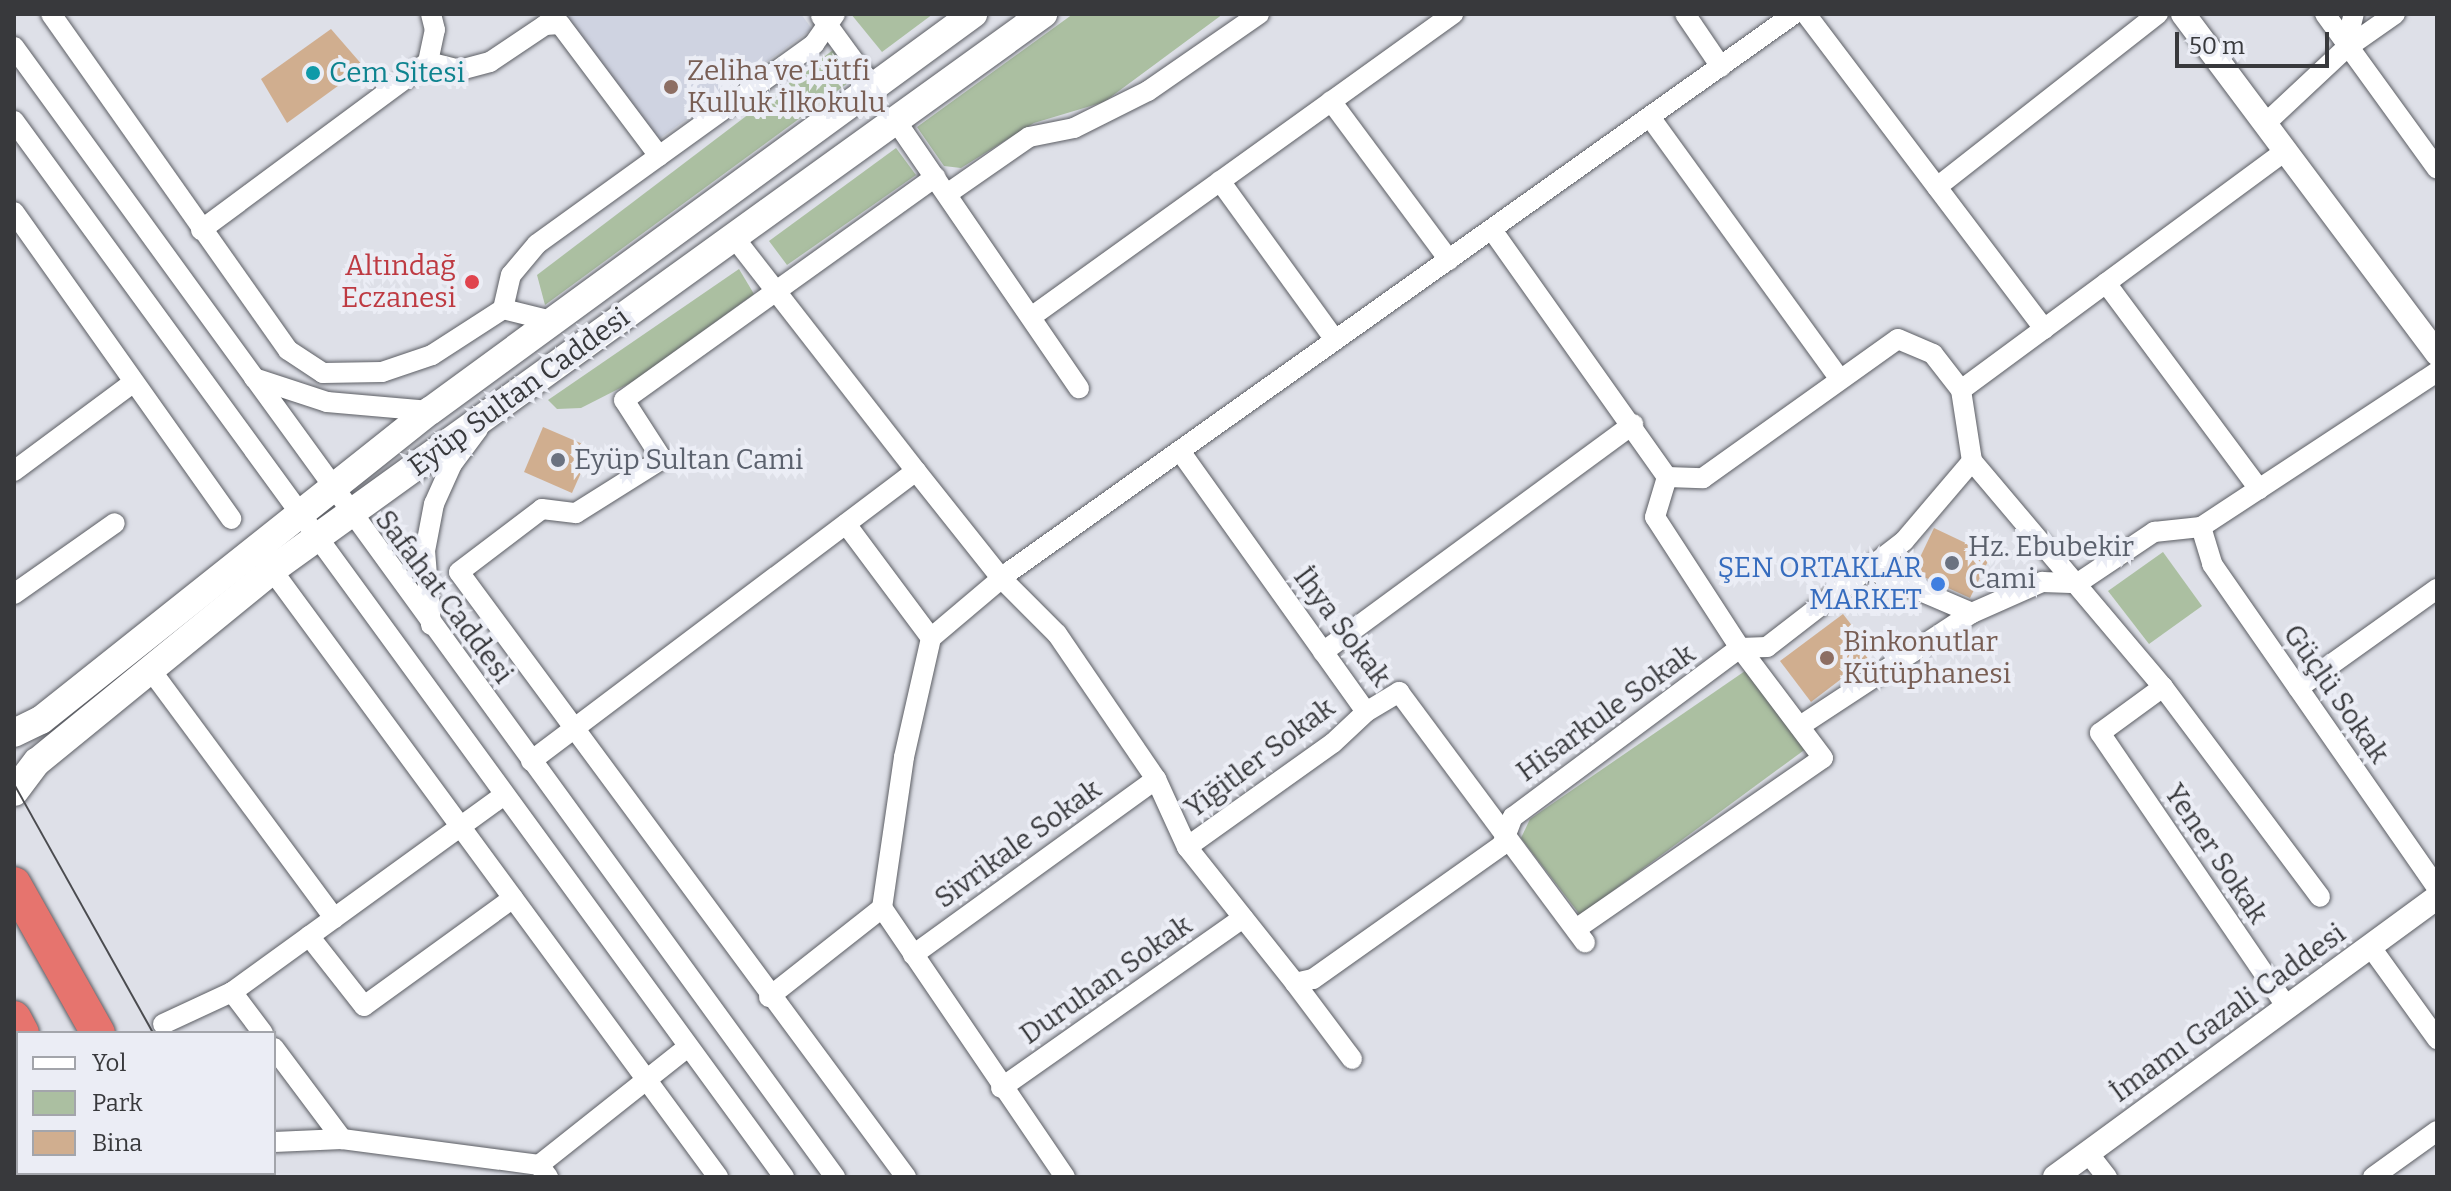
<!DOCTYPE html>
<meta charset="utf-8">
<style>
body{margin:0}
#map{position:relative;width:2451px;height:1191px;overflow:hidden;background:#dee0e8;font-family:Bitter,serif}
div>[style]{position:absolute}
.built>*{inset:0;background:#cfd3e1}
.green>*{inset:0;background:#abbfa1}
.building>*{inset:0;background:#d0ae8f}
.roads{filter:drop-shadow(0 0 2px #5c5e64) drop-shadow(0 0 2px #5c5e64)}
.minor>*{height:20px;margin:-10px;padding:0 10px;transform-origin:10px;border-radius:10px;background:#fff}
.tertiary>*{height:24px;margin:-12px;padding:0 12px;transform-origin:12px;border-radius:12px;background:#fff}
.secondary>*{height:28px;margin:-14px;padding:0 14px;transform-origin:14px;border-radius:14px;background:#fff}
.trunk>*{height:34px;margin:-17px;padding:0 17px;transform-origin:17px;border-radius:17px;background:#e6746e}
.tram>*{height:2px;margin:-1px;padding:0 1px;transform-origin:1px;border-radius:1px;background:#4a4b4f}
.dots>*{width:22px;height:22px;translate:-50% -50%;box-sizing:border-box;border:4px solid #ebedf5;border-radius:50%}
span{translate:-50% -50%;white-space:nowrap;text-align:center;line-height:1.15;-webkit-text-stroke:8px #ebedf5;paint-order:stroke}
.education-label{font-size:28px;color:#785e54}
.left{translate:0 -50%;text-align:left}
.culture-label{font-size:28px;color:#0d838f}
.health-label{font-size:28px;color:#be3a42}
.right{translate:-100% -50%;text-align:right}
.street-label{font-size:28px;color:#38393c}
.worship-label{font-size:28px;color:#5b616d}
.shop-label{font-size:28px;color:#366cbe}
.frame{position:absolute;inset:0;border:16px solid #38393c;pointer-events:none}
.legend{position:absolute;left:16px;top:1031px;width:260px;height:144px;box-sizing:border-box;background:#ebedf5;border:2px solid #a3a5ab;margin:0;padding:10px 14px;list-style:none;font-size:24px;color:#38393c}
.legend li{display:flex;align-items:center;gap:16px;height:40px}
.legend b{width:40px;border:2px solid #a3a5ab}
.scale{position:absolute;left:2175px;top:32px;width:154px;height:36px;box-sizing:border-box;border:4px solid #38393c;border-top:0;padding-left:10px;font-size:24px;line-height:28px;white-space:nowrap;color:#38393c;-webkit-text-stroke:6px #ebedf5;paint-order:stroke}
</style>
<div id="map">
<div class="built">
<div style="clip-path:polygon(557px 14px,801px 14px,812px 29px,652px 144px)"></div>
</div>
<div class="green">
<div style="clip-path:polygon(851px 14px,933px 14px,882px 52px)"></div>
<div style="clip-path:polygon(1073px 14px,1223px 14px,1104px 102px,1034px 123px,961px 168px,944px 166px,917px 127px)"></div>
<div style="clip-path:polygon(833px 50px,852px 80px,545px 305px,537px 275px)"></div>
<div style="clip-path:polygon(896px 148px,916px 175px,787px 265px,769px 241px)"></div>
<div style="clip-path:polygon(739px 269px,754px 294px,634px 381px,581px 408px,557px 409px,548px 400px)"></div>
<div style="clip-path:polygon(2163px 552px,2202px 606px,2149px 644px,2108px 591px)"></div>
<div style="clip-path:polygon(1745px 671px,1807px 748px,1580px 915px,1521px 838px,1530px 819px)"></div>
</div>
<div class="building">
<div style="clip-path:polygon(331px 29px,364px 67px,287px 123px,261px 79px)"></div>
<div style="clip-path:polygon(543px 427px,592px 448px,572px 493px,524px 472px)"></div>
<div style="clip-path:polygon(1934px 528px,1991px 555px,1970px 598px,1913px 572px)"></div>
<div style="clip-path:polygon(1843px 614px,1874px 654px,1811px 702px,1780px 661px)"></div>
</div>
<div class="roads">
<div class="minor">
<div style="left:51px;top:14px;width:411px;rotate:54.8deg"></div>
<div style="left:288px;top:350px;width:42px;rotate:33.3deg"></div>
<div style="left:323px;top:373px;width:59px;rotate:-1deg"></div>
<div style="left:382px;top:372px;width:53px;rotate:-18.8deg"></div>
<div style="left:432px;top:355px;width:85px;rotate:-32.9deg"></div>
<div style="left:503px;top:309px;width:50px;rotate:13.8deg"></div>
<div style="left:1685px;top:14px;width:64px;rotate:55.8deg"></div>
<div style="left:1806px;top:14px;width:395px;rotate:52.9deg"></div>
<div style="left:2325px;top:14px;width:191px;rotate:54.1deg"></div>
<div style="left:821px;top:16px;width:88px;rotate:53.8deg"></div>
<div style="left:14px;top:47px;width:1397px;rotate:54deg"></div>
<div style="left:2345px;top:49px;width:61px;rotate:-35deg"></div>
<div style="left:428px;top:62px;width:33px;rotate:14deg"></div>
<div style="left:460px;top:70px;width:31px;rotate:-15deg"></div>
<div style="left:490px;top:62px;width:66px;rotate:-33.9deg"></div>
<div style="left:545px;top:25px;width:15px;rotate:-4deg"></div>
<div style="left:560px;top:24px;width:165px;rotate:53.1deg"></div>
<div style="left:1331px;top:101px;width:198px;rotate:53.4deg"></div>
<div style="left:1650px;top:117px;width:322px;rotate:54.1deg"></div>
<div style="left:14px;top:121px;width:1307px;rotate:53.9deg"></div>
<div style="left:896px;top:121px;width:324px;rotate:55.6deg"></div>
<div style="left:2266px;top:123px;width:108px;rotate:-43.1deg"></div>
<div style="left:2345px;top:49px;width:36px;rotate:-76deg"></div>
<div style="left:1220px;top:181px;width:196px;rotate:54.1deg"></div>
<div style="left:1937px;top:187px;width:281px;rotate:-38.1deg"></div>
<div style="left:947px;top:194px;width:100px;rotate:-34.8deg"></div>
<div style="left:1029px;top:137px;width:46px;rotate:-11.3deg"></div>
<div style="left:1074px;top:128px;width:83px;rotate:-26.6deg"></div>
<div style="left:1148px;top:91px;width:135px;rotate:-34.7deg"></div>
<div style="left:14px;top:212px;width:376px;rotate:54.7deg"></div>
<div style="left:201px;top:230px;width:282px;rotate:-36.5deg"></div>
<div style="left:428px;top:62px;width:33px;rotate:-78deg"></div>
<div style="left:435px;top:30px;width:16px;rotate:-104deg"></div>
<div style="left:2106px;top:283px;width:257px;rotate:53.4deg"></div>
<div style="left:503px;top:309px;width:35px;rotate:-77deg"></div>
<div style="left:511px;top:275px;width:40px;rotate:-50deg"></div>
<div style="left:537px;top:244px;width:342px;rotate:-35.8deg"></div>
<div style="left:814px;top:44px;width:37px;rotate:-55deg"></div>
<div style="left:1031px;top:317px;width:520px;rotate:-35.68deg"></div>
<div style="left:254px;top:378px;width:77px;rotate:18.2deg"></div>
<div style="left:327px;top:402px;width:103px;rotate:5deg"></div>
<div style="left:1961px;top:390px;width:404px;rotate:-36.4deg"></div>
<div style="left:1180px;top:451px;width:320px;rotate:54.5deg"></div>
<div style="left:1366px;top:712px;width:39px;rotate:-31deg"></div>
<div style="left:1399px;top:692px;width:312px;rotate:53.4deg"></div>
<div style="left:14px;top:471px;width:149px;rotate:-36.6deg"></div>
<div style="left:916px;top:471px;width:137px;rotate:51.5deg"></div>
<div style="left:1001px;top:578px;width:79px;rotate:45deg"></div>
<div style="left:1057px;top:634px;width:176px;rotate:55.7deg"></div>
<div style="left:1156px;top:779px;width:75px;rotate:65.5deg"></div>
<div style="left:1187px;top:847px;width:174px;rotate:51.5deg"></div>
<div style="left:1295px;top:983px;width:18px;rotate:-13deg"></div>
<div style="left:1313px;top:979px;width:232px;rotate:-35.3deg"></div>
<div style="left:1502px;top:845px;width:30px;rotate:-69deg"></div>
<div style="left:1513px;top:817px;width:283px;rotate:-36.7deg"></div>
<div style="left:1740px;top:648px;width:156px;rotate:-123deg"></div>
<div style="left:1655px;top:517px;width:42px;rotate:-73.3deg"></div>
<div style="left:1667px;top:477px;width:303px;rotate:-125.3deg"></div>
<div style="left:1667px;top:477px;width:36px;rotate:2deg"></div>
<div style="left:1703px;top:478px;width:239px;rotate:-35.5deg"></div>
<div style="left:1898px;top:339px;width:38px;rotate:23deg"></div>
<div style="left:1933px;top:354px;width:46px;rotate:52.1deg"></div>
<div style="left:1961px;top:390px;width:72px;rotate:81.2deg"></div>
<div style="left:1972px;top:461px;width:296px;rotate:49.8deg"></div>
<div style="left:2163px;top:687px;width:78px;rotate:143.9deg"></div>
<div style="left:2100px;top:733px;width:332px;rotate:55.7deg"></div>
<div style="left:846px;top:524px;width:142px;rotate:53.3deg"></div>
<div style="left:2201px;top:527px;width:39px;rotate:73deg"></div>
<div style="left:2212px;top:564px;width:394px;rotate:55.2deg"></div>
<div style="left:1869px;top:569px;width:112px;rotate:23.1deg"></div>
<div style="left:272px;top:570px;width:753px;rotate:53.69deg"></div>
<div style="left:14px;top:594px;width:123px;rotate:-35.1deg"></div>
<div style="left:431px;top:625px;width:74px;rotate:-94.6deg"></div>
<div style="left:425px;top:551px;width:48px;rotate:-79.2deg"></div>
<div style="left:434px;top:504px;width:44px;rotate:-65.8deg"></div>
<div style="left:452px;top:464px;width:44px;rotate:-53.4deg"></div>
<div style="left:1323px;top:652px;width:385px;rotate:-36.3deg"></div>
<div style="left:150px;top:669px;width:310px;rotate:53.5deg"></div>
<div style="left:2163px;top:687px;width:262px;rotate:53.2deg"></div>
<div style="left:2298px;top:688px;width:171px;rotate:-35.5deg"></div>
<div style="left:1800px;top:726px;width:206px;rotate:-33.3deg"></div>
<div style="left:1972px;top:613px;width:77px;rotate:-23.9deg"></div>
<div style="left:2042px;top:582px;width:36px;rotate:2deg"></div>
<div style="left:2078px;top:583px;width:92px;rotate:-33.9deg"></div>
<div style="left:2154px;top:532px;width:47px;rotate:-6.1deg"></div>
<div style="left:2201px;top:527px;width:282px;rotate:-33.3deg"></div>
<div style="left:531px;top:761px;width:482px;rotate:-37deg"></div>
<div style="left:916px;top:471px;width:296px;rotate:-127.9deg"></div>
<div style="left:1187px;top:847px;width:179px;rotate:-35.5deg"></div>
<div style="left:1333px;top:743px;width:45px;rotate:-43.2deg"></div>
<div style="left:1576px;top:929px;width:300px;rotate:-34.7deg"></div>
<div style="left:1823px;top:758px;width:138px;rotate:-127deg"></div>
<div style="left:1740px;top:648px;width:27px;rotate:-2deg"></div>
<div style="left:1767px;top:647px;width:173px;rotate:-37.7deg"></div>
<div style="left:1904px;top:541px;width:105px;rotate:-49.6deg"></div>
<div style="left:309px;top:936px;width:89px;rotate:51.8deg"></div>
<div style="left:364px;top:1006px;width:184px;rotate:-35.9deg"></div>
<div style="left:2370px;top:946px;width:115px;rotate:54.2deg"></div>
<div style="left:913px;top:955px;width:300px;rotate:-35.9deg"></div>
<div style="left:1295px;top:983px;width:95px;rotate:53.1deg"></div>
<div style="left:232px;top:992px;width:51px;rotate:52.9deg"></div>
<div style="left:769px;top:997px;width:144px;rotate:-38.2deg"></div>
<div style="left:163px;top:1024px;width:76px;rotate:-24.9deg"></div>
<div style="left:232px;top:992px;width:334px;rotate:-35.9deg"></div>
<div style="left:274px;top:1048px;width:114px;rotate:53.2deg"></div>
<div style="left:342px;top:1139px;width:199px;rotate:7.5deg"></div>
<div style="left:539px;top:1165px;width:15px;rotate:53deg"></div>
<div style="left:1001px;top:1088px;width:296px;rotate:-35.1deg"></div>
<div style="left:274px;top:1142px;width:68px;rotate:-2.5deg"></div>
<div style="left:2088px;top:1153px;width:31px;rotate:52deg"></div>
<div style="left:539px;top:1165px;width:190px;rotate:-38.4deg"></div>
<div style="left:906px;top:1177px;width:752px;rotate:-126.46deg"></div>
<div style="left:459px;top:572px;width:104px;rotate:-37.2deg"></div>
<div style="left:542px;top:509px;width:34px;rotate:7deg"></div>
<div style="left:576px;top:513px;width:102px;rotate:-32.1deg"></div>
<div style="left:662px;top:459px;width:70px;rotate:-122.8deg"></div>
<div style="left:624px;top:400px;width:383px;rotate:-35.6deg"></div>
<div style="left:1065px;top:1177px;width:325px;rotate:-124.2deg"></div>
<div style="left:882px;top:908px;width:153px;rotate:-81.7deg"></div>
<div style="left:904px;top:757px;width:122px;rotate:-77.2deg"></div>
<div style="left:931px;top:638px;width:102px;rotate:-40.2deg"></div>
<div style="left:1009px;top:572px;width:963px;rotate:-35.41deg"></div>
<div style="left:2373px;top:1177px;width:79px;rotate:-35.7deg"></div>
</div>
<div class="tertiary">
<div style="left:2183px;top:14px;width:424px;rotate:53.2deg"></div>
<div style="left:2055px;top:1177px;width:474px;rotate:-36.2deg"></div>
</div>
<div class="secondary">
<div style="left:14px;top:733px;width:30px;rotate:-26deg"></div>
<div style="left:41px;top:720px;width:497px;rotate:-38.5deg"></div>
<div style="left:430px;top:411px;width:673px;rotate:-36.17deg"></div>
<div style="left:14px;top:792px;width:38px;rotate:-53deg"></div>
<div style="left:37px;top:762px;width:303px;rotate:-39.2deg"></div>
<div style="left:272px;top:570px;width:951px;rotate:-35.8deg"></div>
</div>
<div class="trunk">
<div style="left:14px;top:884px;width:171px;rotate:60.6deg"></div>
<div style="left:14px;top:1018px;width:17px;rotate:62deg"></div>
<div style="left:101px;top:1173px;width:4px;rotate:63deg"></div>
<div style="left:176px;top:1173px;width:4px;rotate:63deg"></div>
</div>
</div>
<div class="tram">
<div style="left:14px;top:784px;width:285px;rotate:60.8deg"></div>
<div style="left:221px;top:1173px;width:4px;rotate:63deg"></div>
</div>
<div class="dots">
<div style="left:313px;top:73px;background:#0f9aa8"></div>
<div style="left:671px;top:87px;background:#8d6e63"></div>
<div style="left:472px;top:282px;background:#e0444e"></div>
<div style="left:558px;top:460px;background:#6b7280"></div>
<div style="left:1952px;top:563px;background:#6b7280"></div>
<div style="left:1938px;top:584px;background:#3f7fe0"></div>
<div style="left:1827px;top:658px;background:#8d6e63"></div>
</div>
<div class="education-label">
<span class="left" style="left:687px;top:87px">Zeliha ve Lütfi<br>Kulluk İlkokulu</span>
<span class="left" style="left:1843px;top:658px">Binkonutlar<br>Kütüphanesi</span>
</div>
<div class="culture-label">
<span class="left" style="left:329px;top:73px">Cem Sitesi</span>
</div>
<div class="health-label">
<span class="right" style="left:456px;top:282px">Altındağ<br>Eczanesi</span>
</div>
<div class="street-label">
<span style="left:519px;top:392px;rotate:-36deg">Eyüp Sultan Caddesi</span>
<span style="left:444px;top:597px;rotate:53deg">Safahat Caddesi</span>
<span style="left:1342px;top:627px;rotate:53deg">İhya Sokak</span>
<span style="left:2336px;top:694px;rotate:55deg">Güçlü Sokak</span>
<span style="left:1606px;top:713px;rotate:-36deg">Hisarkule Sokak</span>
<span style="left:1260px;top:758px;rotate:-37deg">Yiğitler Sokak</span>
<span style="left:1018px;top:844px;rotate:-36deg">Sivrikale Sokak</span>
<span style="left:2216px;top:854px;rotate:56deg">Yener Sokak</span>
<span style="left:1106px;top:980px;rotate:-35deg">Duruhan Sokak</span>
<span style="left:2228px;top:1013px;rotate:-36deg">İmamı Gazali Caddesi</span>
</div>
<div class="worship-label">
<span class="left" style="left:574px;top:460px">Eyüp Sultan Cami</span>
<span class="left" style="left:1968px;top:563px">Hz. Ebubekir<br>Cami</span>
</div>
<div class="shop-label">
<span class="right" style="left:1922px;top:584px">ŞEN ORTAKLAR<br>MARKET</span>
</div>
<div class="frame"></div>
<ul class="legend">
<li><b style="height:10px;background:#fff"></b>Yol</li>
<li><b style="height:22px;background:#abbfa1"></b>Park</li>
<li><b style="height:22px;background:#d0ae8f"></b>Bina</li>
</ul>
<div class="scale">50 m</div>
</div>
